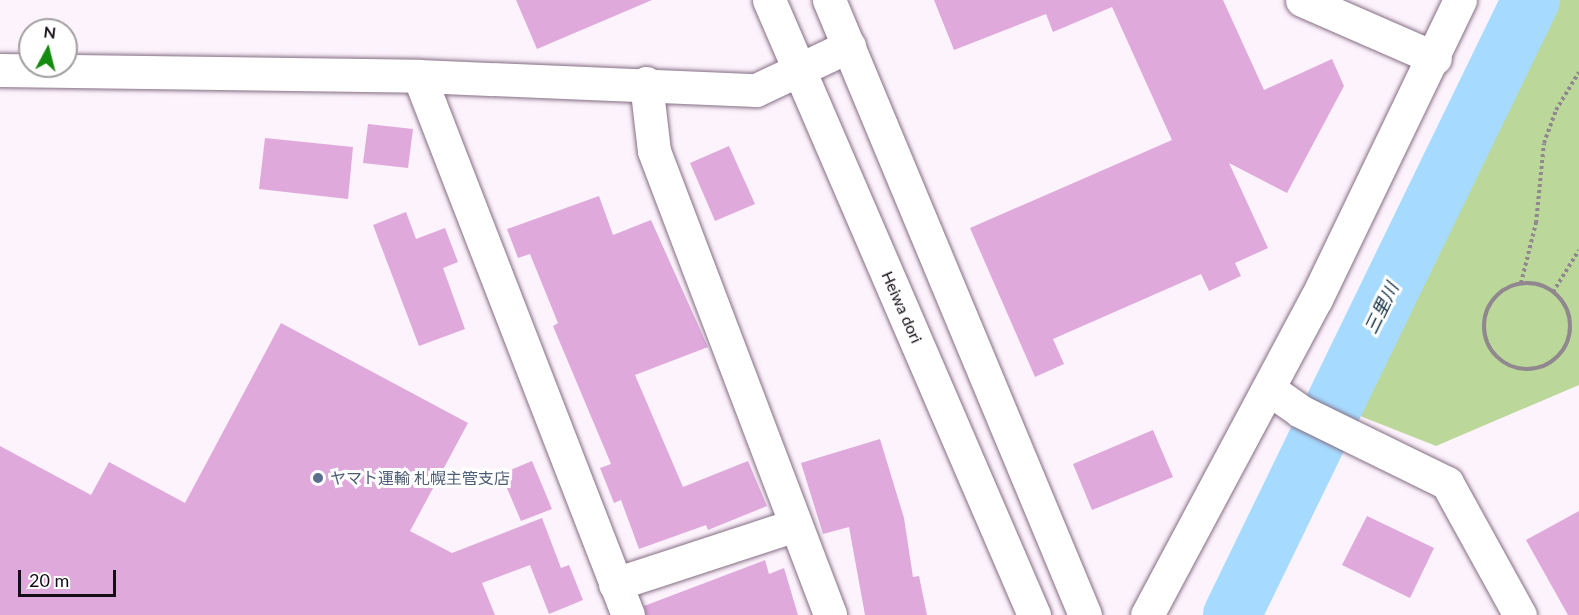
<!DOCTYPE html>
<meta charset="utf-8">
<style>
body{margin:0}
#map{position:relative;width:1579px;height:615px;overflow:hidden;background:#fdf3fc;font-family:Lato,"Noto Sans JP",sans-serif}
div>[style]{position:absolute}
.green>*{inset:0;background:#bbd79a}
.river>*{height:58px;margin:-29px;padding:0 29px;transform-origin:29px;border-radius:29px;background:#a6dbff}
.building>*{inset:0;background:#dfa9dc}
.path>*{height:4px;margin-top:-2px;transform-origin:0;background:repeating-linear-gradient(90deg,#90878f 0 3px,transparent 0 6px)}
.path>.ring{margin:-2px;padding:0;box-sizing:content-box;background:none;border:4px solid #90878f;border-radius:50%}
.roads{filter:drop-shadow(0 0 2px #846e83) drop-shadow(0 0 2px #846e83)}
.minor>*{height:33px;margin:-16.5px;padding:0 16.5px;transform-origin:16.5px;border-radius:16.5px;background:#fff}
.dots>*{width:16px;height:16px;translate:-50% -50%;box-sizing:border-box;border:3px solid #fff;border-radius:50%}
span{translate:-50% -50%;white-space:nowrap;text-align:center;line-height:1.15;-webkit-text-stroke:6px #fff;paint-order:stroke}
.street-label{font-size:16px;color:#160e16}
.service-label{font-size:16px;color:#4e5e75}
.left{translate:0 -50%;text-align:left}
.water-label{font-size:18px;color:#143245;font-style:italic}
.north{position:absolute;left:18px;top:18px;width:60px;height:60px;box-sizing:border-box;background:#fff;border:2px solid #a29fa2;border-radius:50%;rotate:7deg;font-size:16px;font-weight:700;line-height:24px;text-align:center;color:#160e16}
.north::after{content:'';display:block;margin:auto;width:21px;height:27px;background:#158b10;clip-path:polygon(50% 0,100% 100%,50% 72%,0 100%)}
.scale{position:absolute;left:18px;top:570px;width:98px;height:27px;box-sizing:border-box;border:3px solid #160e16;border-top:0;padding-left:8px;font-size:18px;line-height:21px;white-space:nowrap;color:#160e16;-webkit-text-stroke:4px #fff;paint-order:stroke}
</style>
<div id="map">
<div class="green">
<div style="clip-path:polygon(1526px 0,1579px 0,1579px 385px,1436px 446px,1345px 410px)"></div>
</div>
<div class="river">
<div style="left:1232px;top:615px;width:684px;rotate:-64.07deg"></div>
</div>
<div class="building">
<div style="clip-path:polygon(516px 0,652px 0,537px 49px)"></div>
<div style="clip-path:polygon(934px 0,1223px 0,1264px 90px,1332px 59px,1344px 86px,1287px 193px,1229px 163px,1268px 248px,1235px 263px,1241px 276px,1209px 291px,1201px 274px,1053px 339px,1064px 364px,1035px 377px,970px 228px,1172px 140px,1112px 7px,1053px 32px,1046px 14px,954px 50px)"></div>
<div style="clip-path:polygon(368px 124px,413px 129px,408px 168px,363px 163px)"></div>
<div style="clip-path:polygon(265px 138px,353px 147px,348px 199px,259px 189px)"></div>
<div style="clip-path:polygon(729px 146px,755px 204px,715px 221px,690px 163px)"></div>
<div style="clip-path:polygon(599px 196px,613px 235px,651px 220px,708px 347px,635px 375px,683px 487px,748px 461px,767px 506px,708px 530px,706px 525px,639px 549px,621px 500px,614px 503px,600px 468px,611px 464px,553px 326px,558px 323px,530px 254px,518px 258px,507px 229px)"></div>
<div style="clip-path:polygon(406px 212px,416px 239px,445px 228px,458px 262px,443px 268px,465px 329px,419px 346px,373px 225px)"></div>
<div style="clip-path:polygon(281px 323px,468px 423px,410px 531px,452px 553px,542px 518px,561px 568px,569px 565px,583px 600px,549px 614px,530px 565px,482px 583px,495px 615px,0 615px,0 446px,91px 495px,109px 462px,185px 503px)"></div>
<div style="clip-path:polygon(1153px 430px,1173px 477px,1092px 510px,1073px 464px)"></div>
<div style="clip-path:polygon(880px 439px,904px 518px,913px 577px,919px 576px,927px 615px,865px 615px,849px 527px,823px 534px,801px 463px)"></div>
<div style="clip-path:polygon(532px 461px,552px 509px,521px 521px,501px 474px)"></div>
<div style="clip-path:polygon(1579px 511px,1579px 615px,1568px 615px,1526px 540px)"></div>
<div style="clip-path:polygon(1367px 516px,1434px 548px,1410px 598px,1342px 565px)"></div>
<div style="clip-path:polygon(765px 560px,769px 574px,784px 568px,798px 615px,646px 615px,644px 606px)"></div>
</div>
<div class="path">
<div style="left:1521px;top:283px;width:62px;rotate:-76deg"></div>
<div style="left:1536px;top:223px;width:80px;rotate:-84.3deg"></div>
<div style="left:1544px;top:143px;width:35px;rotate:-70deg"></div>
<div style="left:1556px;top:110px;width:44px;rotate:-58.8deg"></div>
<div class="ring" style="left:1484px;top:283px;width:82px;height:82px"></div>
<div style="left:1553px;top:292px;width:49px;rotate:-58.2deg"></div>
</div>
<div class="roads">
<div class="minor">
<div style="left:769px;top:0;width:670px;rotate:66.69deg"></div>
<div style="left:829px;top:0;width:666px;rotate:67.4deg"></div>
<div style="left:1302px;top:0;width:145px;rotate:23.6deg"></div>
<div style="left:0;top:70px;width:419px;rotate:0.8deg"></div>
<div style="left:419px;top:76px;width:337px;rotate:2.4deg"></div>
<div style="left:756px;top:90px;width:103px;rotate:-25.3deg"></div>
<div style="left:419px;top:76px;width:578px;rotate:68.81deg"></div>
<div style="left:646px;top:83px;width:68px;rotate:83.3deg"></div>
<div style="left:654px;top:151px;width:496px;rotate:69.2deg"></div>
<div style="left:1269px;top:389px;width:38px;rotate:35deg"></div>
<div style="left:1300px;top:411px;width:164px;rotate:26.1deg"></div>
<div style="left:1447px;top:483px;width:151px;rotate:61.1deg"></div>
<div style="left:615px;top:584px;width:189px;rotate:-18.1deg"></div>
<div style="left:1147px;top:615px;width:358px;rotate:-61.9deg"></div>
<div style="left:1316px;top:299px;width:332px;rotate:-64.3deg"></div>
</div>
</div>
<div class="dots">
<div style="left:318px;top:478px;background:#5c6f8a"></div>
</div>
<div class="street-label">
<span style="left:902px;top:307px;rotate:66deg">Heiwa dori</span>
</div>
<div class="service-label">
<span class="left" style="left:330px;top:478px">ヤマト運輸 札幌主管支店</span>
</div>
<div class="water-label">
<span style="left:1381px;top:308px;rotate:-64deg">三里川</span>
</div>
<div class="north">N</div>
<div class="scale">20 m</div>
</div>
